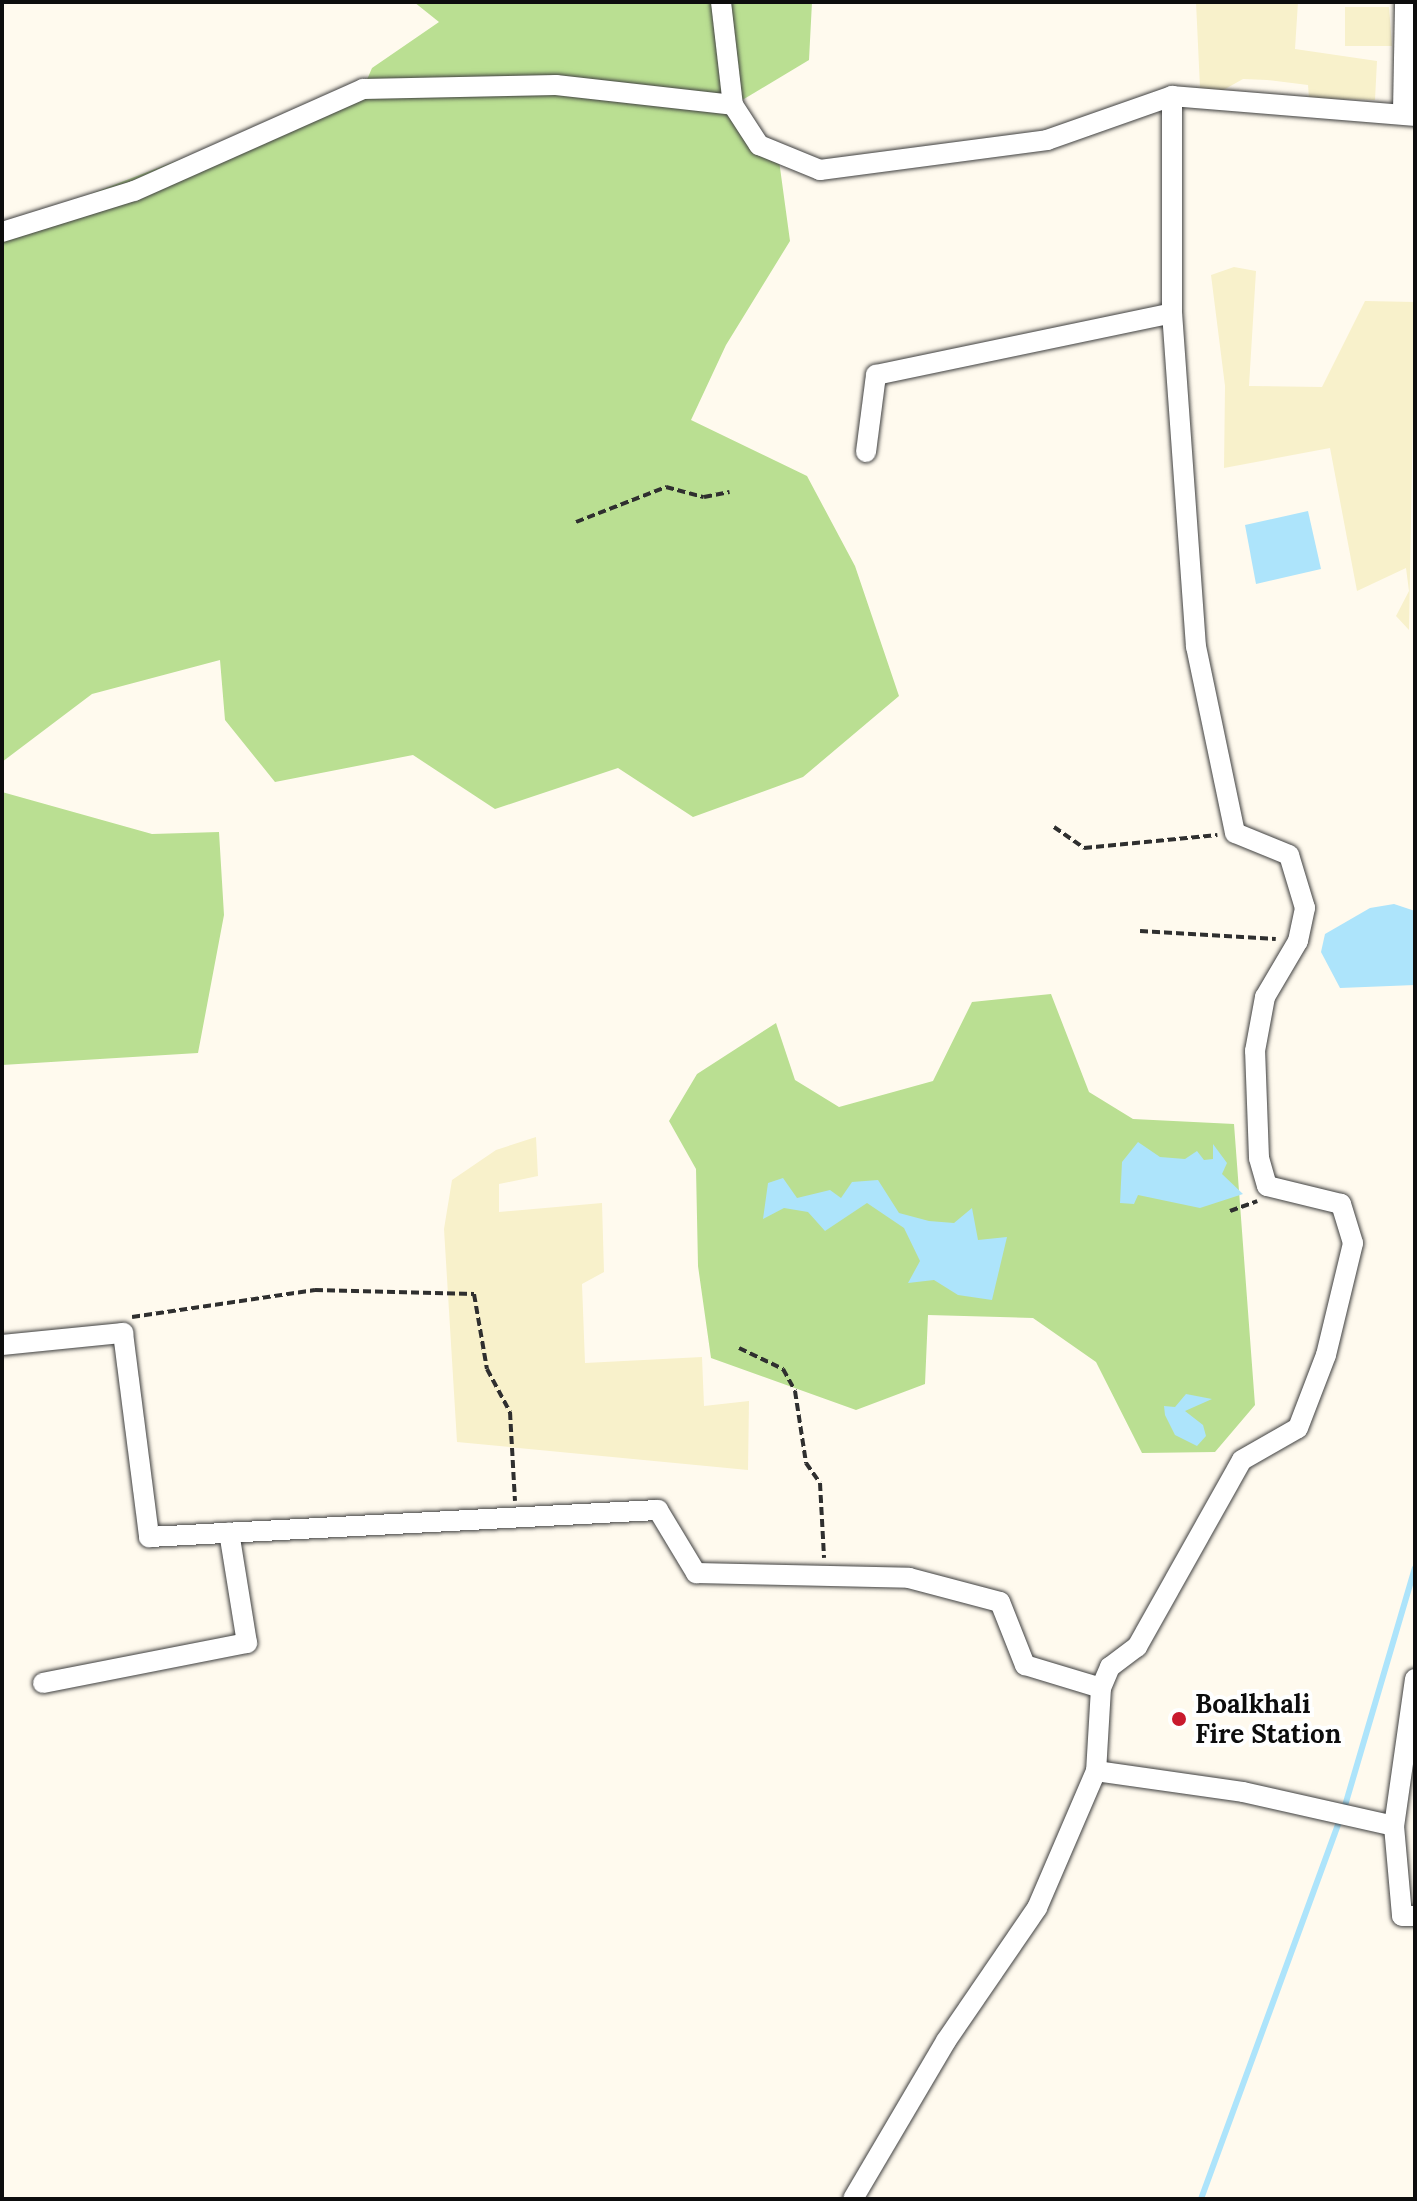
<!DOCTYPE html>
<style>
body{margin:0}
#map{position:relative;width:1417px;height:2201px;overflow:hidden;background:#fffaee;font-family:Lora,serif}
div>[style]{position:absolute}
.farmland>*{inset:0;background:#f8f1cb}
.forest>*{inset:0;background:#badf92}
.water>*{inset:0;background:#ade4fb}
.stream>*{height:6px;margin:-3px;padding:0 3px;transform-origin:3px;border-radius:3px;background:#ade4fb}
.path>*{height:4px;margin-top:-2px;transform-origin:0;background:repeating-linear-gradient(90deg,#2f2f2f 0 8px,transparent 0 12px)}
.roads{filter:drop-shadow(0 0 2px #404040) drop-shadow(0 0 2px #404040)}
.minor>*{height:20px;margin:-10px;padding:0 10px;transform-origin:10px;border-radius:10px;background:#fff}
.dots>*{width:22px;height:22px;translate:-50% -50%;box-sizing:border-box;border:4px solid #fff;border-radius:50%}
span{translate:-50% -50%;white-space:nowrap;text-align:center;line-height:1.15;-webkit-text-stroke:8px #fff;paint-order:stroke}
.poi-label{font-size:26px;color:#0d0d0d;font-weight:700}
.left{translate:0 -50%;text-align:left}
.frame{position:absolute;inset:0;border:4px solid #0d0d0d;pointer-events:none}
</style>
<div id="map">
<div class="farmland">
<div style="clip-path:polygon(1196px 2px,1298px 2px,1295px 49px,1377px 61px,1375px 100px,1309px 98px,1308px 85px,1267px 80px,1243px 79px,1218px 93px,1200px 88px)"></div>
<div style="clip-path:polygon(1345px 7px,1389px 7px,1392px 46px,1345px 46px)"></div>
<div style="clip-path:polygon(1234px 267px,1256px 271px,1249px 386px,1322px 387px,1365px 301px,1415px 302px,1409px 630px,1396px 616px,1409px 591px,1406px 568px,1357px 591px,1330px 448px,1224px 468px,1225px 386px,1211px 275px)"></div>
<div style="clip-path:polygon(536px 1137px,538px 1176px,499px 1184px,499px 1212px,602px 1203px,604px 1272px,582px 1284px,585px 1363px,702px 1357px,704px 1406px,749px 1401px,748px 1470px,457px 1442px,444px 1229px,452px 1180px,496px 1150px)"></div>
</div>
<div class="forest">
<div style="clip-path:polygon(414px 2px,812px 2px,809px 60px,734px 105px,778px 153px,790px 241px,726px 345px,691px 420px,807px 476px,855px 566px,899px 696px,803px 777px,693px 817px,618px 768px,495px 809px,413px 755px,275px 782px,225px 720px,220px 660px,92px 694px,2px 762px,2px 228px,363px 89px,372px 68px,439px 22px)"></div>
<div style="clip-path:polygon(2px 792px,152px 834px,219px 832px,224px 915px,198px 1053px,2px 1065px)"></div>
<div style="clip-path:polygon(1051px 994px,1089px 1092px,1133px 1119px,1234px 1124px,1255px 1405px,1215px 1452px,1142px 1453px,1096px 1362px,1033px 1318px,928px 1315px,925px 1384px,856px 1410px,711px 1358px,698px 1266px,696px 1169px,669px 1121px,697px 1074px,776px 1023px,795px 1080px,839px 1107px,933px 1081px,972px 1002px)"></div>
</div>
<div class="water">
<div style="clip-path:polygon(1308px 511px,1321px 569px,1256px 584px,1245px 525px)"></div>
<div style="clip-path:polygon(1394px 904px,1415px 911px,1415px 985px,1340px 988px,1321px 952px,1325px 934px,1370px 908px)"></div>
<div style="clip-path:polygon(1138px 1142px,1160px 1157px,1185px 1159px,1197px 1151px,1204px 1160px,1213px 1159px,1213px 1144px,1227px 1163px,1222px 1174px,1243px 1194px,1200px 1208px,1138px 1195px,1134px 1204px,1120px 1203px,1122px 1162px)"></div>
<div style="clip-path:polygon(783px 1178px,797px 1198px,830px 1190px,841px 1198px,852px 1182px,878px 1180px,899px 1213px,929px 1221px,954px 1223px,972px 1208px,978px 1240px,1007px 1237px,992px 1300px,958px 1295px,934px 1280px,908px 1283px,920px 1261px,904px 1228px,867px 1203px,825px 1231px,808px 1212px,784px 1208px,763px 1219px,768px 1183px)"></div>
<div style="clip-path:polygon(1186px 1394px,1212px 1399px,1185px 1411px,1203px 1425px,1206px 1436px,1197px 1446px,1175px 1435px,1165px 1415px,1164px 1406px,1175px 1407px)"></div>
</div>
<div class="stream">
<div style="left:1344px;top:1809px;width:251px;rotate:-73.6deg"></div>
<div style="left:1201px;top:2199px;width:404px;rotate:-69.9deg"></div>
</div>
<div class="path">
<div style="left:576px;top:522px;width:97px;rotate:-21.3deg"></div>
<div style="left:666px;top:487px;width:39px;rotate:15deg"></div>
<div style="left:704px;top:497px;width:26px;rotate:-11deg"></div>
<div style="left:1054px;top:827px;width:37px;rotate:35deg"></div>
<div style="left:1084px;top:848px;width:134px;rotate:-5.6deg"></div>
<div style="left:1140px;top:931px;width:136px;rotate:3.4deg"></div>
<div style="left:1230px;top:1211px;width:29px;rotate:-20deg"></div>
<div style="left:132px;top:1317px;width:185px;rotate:-8.4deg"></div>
<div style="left:315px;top:1290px;width:159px;rotate:1.4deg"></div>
<div style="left:474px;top:1294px;width:76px;rotate:80.2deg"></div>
<div style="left:487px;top:1369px;width:49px;rotate:61.9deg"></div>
<div style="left:510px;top:1412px;width:89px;rotate:86.8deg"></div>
<div style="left:739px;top:1348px;width:49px;rotate:25.5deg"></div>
<div style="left:783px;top:1369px;width:25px;rotate:61deg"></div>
<div style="left:795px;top:1391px;width:73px;rotate:81.3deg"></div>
<div style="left:806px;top:1463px;width:24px;rotate:55deg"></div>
<div style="left:820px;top:1483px;width:75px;rotate:86.9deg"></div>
</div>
<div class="roads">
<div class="minor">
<div style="left:721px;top:2px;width:104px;rotate:83.4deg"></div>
<div style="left:1403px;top:111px;width:109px;rotate:-88.9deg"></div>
<div style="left:2px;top:232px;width:138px;rotate:-17.3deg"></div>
<div style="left:134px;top:191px;width:251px;rotate:-24deg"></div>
<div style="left:363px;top:89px;width:193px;rotate:-1.2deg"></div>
<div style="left:556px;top:85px;width:178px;rotate:6.4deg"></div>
<div style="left:733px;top:105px;width:48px;rotate:57deg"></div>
<div style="left:759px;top:145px;width:66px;rotate:22.3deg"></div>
<div style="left:820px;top:170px;width:229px;rotate:-7.5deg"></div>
<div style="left:1047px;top:140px;width:133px;rotate:-19.4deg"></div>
<div style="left:1172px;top:96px;width:244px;rotate:4.7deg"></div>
<div style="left:866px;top:452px;width:78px;rotate:-82.6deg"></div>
<div style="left:876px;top:375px;width:302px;rotate:-11.8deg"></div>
<div style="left:2px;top:1345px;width:122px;rotate:-5.7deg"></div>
<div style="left:123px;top:1333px;width:206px;rotate:82.7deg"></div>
<div style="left:149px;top:1537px;width:510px;rotate:-3.04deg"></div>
<div style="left:658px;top:1510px;width:74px;rotate:58.9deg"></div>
<div style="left:696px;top:1573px;width:213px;rotate:1.3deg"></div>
<div style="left:909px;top:1578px;width:94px;rotate:14.8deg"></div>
<div style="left:1000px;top:1602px;width:68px;rotate:68.4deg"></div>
<div style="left:1025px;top:1665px;width:79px;rotate:16.8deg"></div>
<div style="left:1101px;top:1688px;width:83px;rotate:93.4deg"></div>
<div style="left:1096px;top:1771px;width:149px;rotate:113.3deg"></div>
<div style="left:1037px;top:1908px;width:161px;rotate:124.4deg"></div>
<div style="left:946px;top:2041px;width:183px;rotate:120.5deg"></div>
<div style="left:1415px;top:1679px;width:148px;rotate:98.1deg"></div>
<div style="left:1394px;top:1826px;width:90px;rotate:84.9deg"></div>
<div style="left:1402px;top:1916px;width:13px"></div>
<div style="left:43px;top:1683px;width:208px;rotate:-11.1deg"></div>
<div style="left:247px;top:1643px;width:112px;rotate:-99.2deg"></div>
<div style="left:1101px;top:1688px;width:23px;rotate:-67deg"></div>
<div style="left:1110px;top:1667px;width:34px;rotate:-37deg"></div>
<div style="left:1137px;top:1647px;width:214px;rotate:-60.7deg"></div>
<div style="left:1242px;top:1460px;width:64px;rotate:-29.7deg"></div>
<div style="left:1298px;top:1428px;width:78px;rotate:-69deg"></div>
<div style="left:1326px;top:1355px;width:115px;rotate:-76.4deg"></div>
<div style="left:1353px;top:1243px;width:41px;rotate:-107.1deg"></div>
<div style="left:1341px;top:1204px;width:76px;rotate:-166.3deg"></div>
<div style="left:1267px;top:1186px;width:29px;rotate:-106deg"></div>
<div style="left:1259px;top:1158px;width:107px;rotate:-92.1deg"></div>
<div style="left:1255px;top:1051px;width:55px;rotate:-79.5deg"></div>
<div style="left:1265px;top:997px;width:65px;rotate:-59.5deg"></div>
<div style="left:1298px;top:941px;width:34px;rotate:-78deg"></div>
<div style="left:1305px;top:908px;width:55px;rotate:-106.8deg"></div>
<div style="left:1289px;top:855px;width:58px;rotate:-157.8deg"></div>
<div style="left:1235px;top:833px;width:190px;rotate:-101.8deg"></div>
<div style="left:1196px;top:647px;width:335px;rotate:-94.1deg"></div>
<div style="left:1172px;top:313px;width:217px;rotate:-90deg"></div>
<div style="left:1096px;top:1771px;width:148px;rotate:8.1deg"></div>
<div style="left:1243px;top:1792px;width:155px;rotate:12.7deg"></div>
</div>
</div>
<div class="dots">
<div style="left:1179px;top:1719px;background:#c91a2e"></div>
</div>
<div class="poi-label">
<span class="left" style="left:1195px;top:1719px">Boalkhali<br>Fire Station</span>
</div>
<div class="frame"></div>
</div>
